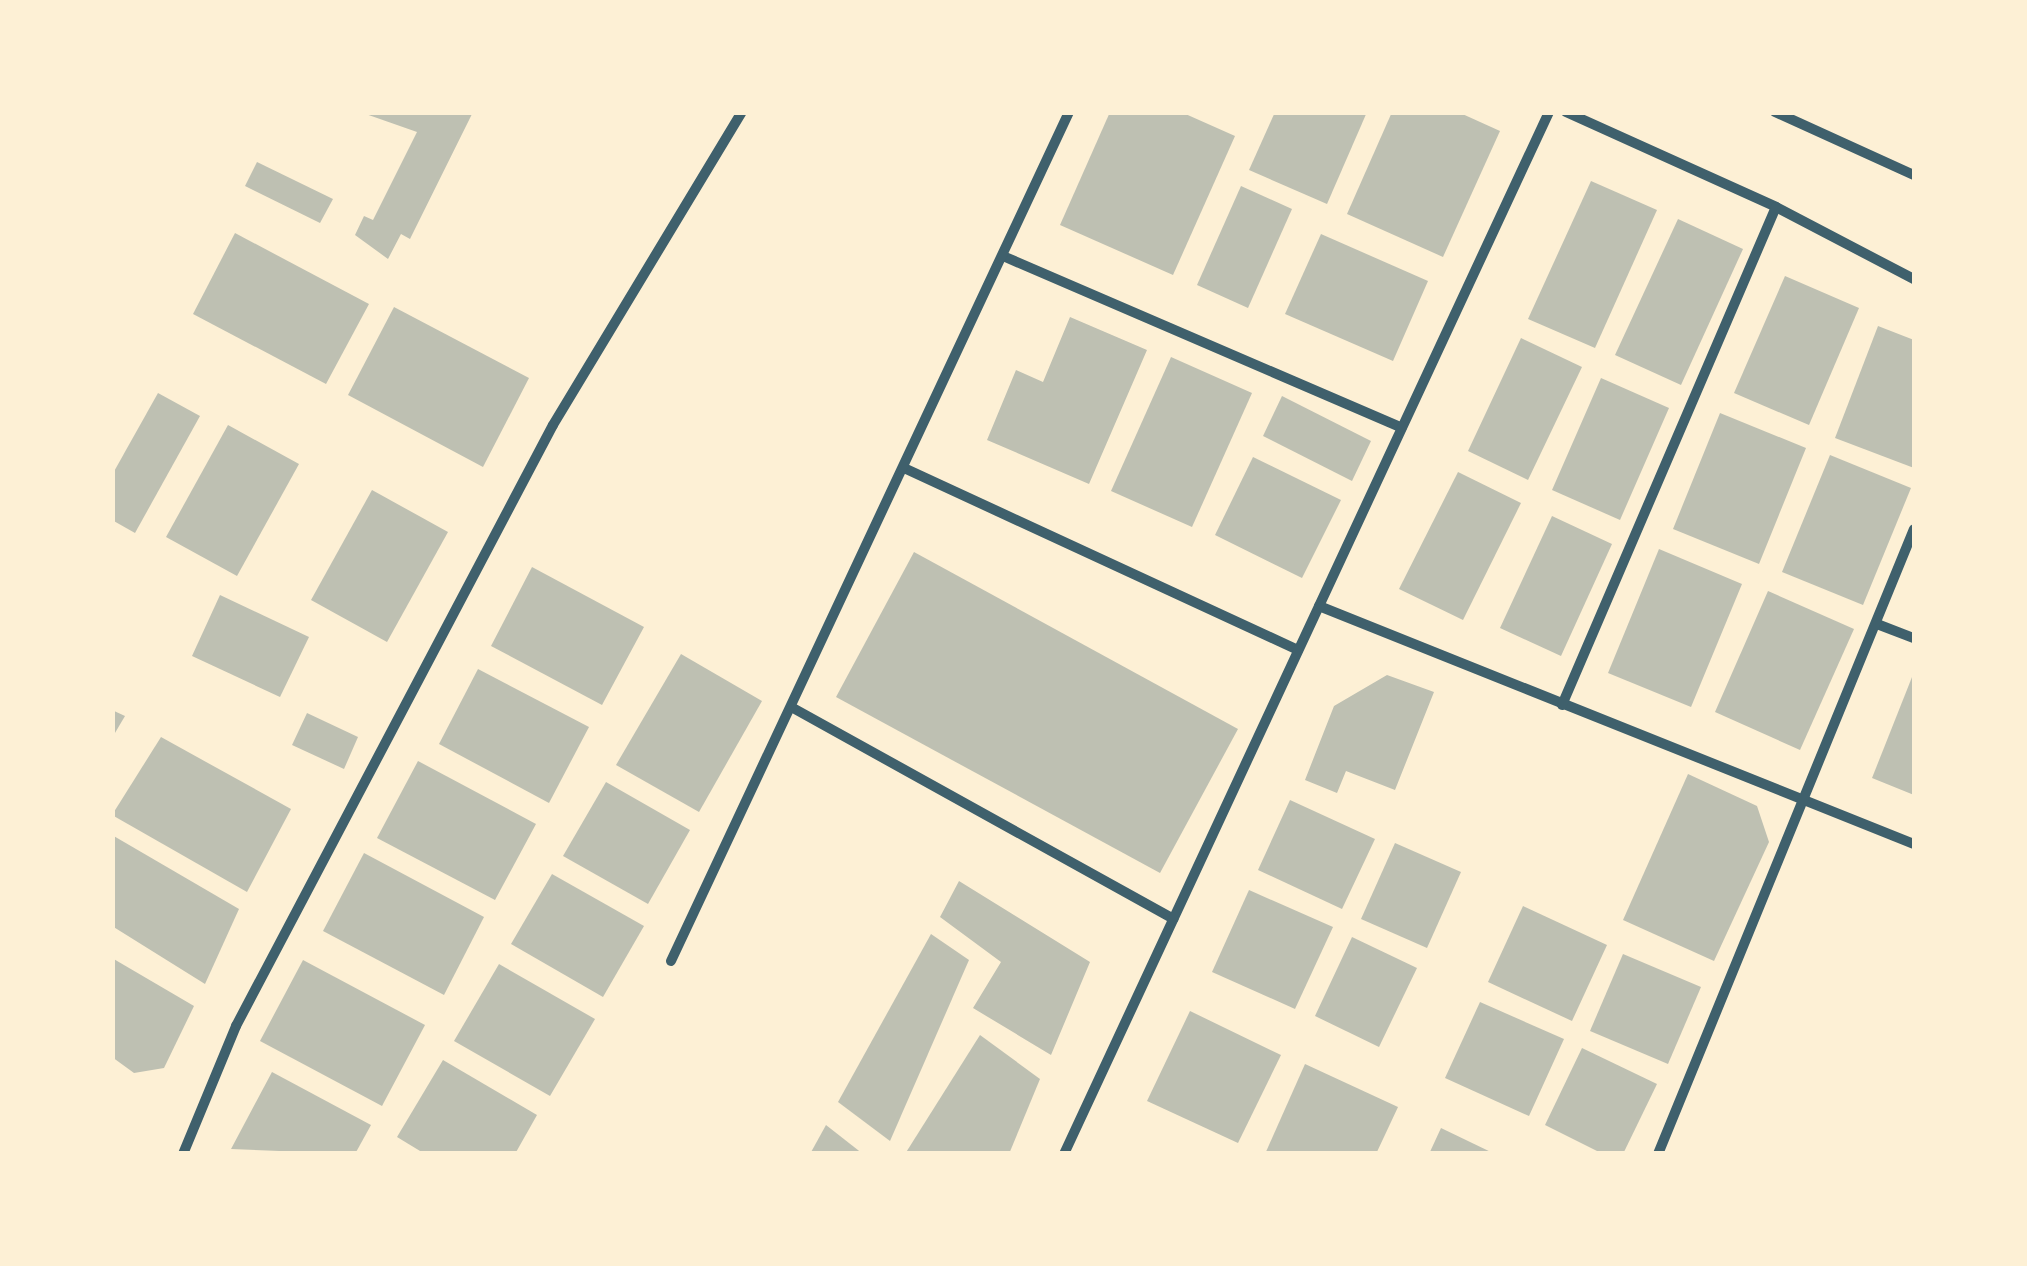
<!DOCTYPE html>
<style>
body{margin:0}
#map{position:relative;width:2027px;height:1266px;overflow:hidden;background:#fdf0d5;font-family:Inter,sans-serif}
div>[style]{position:absolute}
.building>*{inset:0;background:#bec0b2}
.minor>*{height:10px;margin:-5px;padding:0 5px;transform-origin:5px;border-radius:5px;background:#3f606c}
span{translate:-50% -50%;white-space:nowrap;text-align:center;line-height:1.15;-webkit-text-stroke:9px #fdf0d5;paint-order:stroke}
.frame{position:absolute;inset:0;border:115px solid #fdf0d5;pointer-events:none}
</style>
<div id="map">
<div class="building">
<div style="clip-path:polygon(360px 112px,473px 112px,410px 239px,401px 234px,388px 259px,355px 235px,364px 216px,373px 220px,417px 132px)"></div>
<div style="clip-path:polygon(1110px 112px,1181px 112px,1235px 136px,1173px 275px,1060px 225px)"></div>
<div style="clip-path:polygon(1275px 112px,1367px 112px,1327px 204px,1249px 170px)"></div>
<div style="clip-path:polygon(1392px 112px,1458px 112px,1500px 131px,1443px 257px,1347px 214px)"></div>
<div style="clip-path:polygon(257px 162px,333px 199px,320px 223px,245px 186px)"></div>
<div style="clip-path:polygon(1591px 181px,1657px 210px,1595px 348px,1528px 319px)"></div>
<div style="clip-path:polygon(1241px 186px,1292px 209px,1248px 308px,1197px 285px)"></div>
<div style="clip-path:polygon(1678px 219px,1743px 249px,1681px 385px,1615px 355px)"></div>
<div style="clip-path:polygon(235px 233px,369px 304px,326px 384px,193px 314px)"></div>
<div style="clip-path:polygon(1321px 234px,1428px 281px,1393px 361px,1285px 314px)"></div>
<div style="clip-path:polygon(1785px 276px,1859px 308px,1809px 425px,1734px 393px)"></div>
<div style="clip-path:polygon(394px 307px,529px 378px,483px 467px,348px 395px)"></div>
<div style="clip-path:polygon(1070px 317px,1147px 350px,1089px 484px,987px 440px,1016px 370px,1043px 382px)"></div>
<div style="clip-path:polygon(1878px 326px,1914px 340px,1914px 468px,1835px 438px)"></div>
<div style="clip-path:polygon(1521px 338px,1582px 367px,1528px 480px,1468px 451px)"></div>
<div style="clip-path:polygon(1171px 357px,1252px 393px,1192px 527px,1111px 491px)"></div>
<div style="clip-path:polygon(1601px 378px,1669px 408px,1620px 520px,1552px 490px)"></div>
<div style="clip-path:polygon(158px 393px,200px 416px,135px 533px,112px 520px,112px 475px)"></div>
<div style="clip-path:polygon(1282px 396px,1371px 441px,1352px 481px,1263px 436px)"></div>
<div style="clip-path:polygon(1720px 413px,1806px 448px,1759px 564px,1673px 529px)"></div>
<div style="clip-path:polygon(228px 425px,299px 464px,237px 576px,166px 537px)"></div>
<div style="clip-path:polygon(1830px 455px,1911px 488px,1863px 605px,1782px 572px)"></div>
<div style="clip-path:polygon(1253px 457px,1341px 500px,1302px 578px,1215px 535px)"></div>
<div style="clip-path:polygon(1458px 472px,1521px 503px,1463px 620px,1399px 589px)"></div>
<div style="clip-path:polygon(372px 490px,448px 532px,387px 642px,311px 600px)"></div>
<div style="clip-path:polygon(1552px 516px,1612px 544px,1561px 656px,1500px 628px)"></div>
<div style="clip-path:polygon(1659px 549px,1742px 584px,1691px 707px,1608px 673px)"></div>
<div style="clip-path:polygon(914px 552px,1238px 729px,1160px 873px,836px 697px)"></div>
<div style="clip-path:polygon(532px 567px,644px 627px,602px 705px,491px 646px)"></div>
<div style="clip-path:polygon(1768px 591px,1854px 629px,1800px 750px,1715px 712px)"></div>
<div style="clip-path:polygon(220px 595px,309px 637px,280px 697px,192px 656px)"></div>
<div style="clip-path:polygon(681px 654px,762px 701px,699px 812px,616px 765px)"></div>
<div style="clip-path:polygon(478px 669px,589px 727px,549px 803px,439px 744px)"></div>
<div style="clip-path:polygon(1914px 672px,1914px 795px,1872px 778px)"></div>
<div style="clip-path:polygon(1387px 675px,1434px 692px,1395px 790px,1346px 771px,1337px 793px,1305px 780px,1334px 706px)"></div>
<div style="clip-path:polygon(112px 710px,125px 716px,112px 738px)"></div>
<div style="clip-path:polygon(307px 713px,358px 737px,344px 769px,292px 745px)"></div>
<div style="clip-path:polygon(161px 737px,291px 809px,247px 892px,112px 815px)"></div>
<div style="clip-path:polygon(418px 761px,536px 824px,495px 900px,377px 838px)"></div>
<div style="clip-path:polygon(1688px 774px,1757px 806px,1769px 842px,1714px 961px,1623px 920px)"></div>
<div style="clip-path:polygon(606px 782px,690px 830px,648px 904px,563px 856px)"></div>
<div style="clip-path:polygon(1290px 800px,1375px 839px,1342px 909px,1258px 870px)"></div>
<div style="clip-path:polygon(112px 835px,239px 909px,205px 984px,112px 926px)"></div>
<div style="clip-path:polygon(1395px 843px,1461px 872px,1427px 948px,1361px 919px)"></div>
<div style="clip-path:polygon(364px 853px,484px 917px,444px 995px,323px 931px)"></div>
<div style="clip-path:polygon(552px 874px,644px 926px,603px 997px,511px 944px)"></div>
<div style="clip-path:polygon(959px 881px,1090px 962px,1051px 1055px,973px 1008px,1001px 962px,940px 917px)"></div>
<div style="clip-path:polygon(1249px 890px,1333px 927px,1295px 1009px,1212px 972px)"></div>
<div style="clip-path:polygon(1523px 906px,1607px 945px,1572px 1021px,1488px 982px)"></div>
<div style="clip-path:polygon(931px 934px,969px 960px,890px 1141px,838px 1102px)"></div>
<div style="clip-path:polygon(1352px 937px,1417px 968px,1379px 1047px,1315px 1016px)"></div>
<div style="clip-path:polygon(1623px 954px,1701px 987px,1668px 1064px,1590px 1031px)"></div>
<div style="clip-path:polygon(112px 958px,194px 1006px,164px 1068px,134px 1073px,112px 1057px)"></div>
<div style="clip-path:polygon(303px 960px,425px 1025px,382px 1106px,260px 1041px)"></div>
<div style="clip-path:polygon(499px 964px,595px 1019px,550px 1096px,454px 1041px)"></div>
<div style="clip-path:polygon(1480px 1002px,1564px 1039px,1529px 1116px,1445px 1078px)"></div>
<div style="clip-path:polygon(1190px 1011px,1281px 1055px,1238px 1143px,1147px 1101px)"></div>
<div style="clip-path:polygon(980px 1035px,1040px 1079px,1009px 1154px,905px 1154px)"></div>
<div style="clip-path:polygon(1582px 1048px,1657px 1084px,1623px 1154px,1603px 1154px,1545px 1125px)"></div>
<div style="clip-path:polygon(443px 1060px,537px 1115px,515px 1154px,425px 1154px,397px 1137px)"></div>
<div style="clip-path:polygon(1305px 1064px,1398px 1107px,1376px 1154px,1265px 1154px)"></div>
<div style="clip-path:polygon(272px 1072px,371px 1125px,355px 1154px,231px 1149px)"></div>
<div style="clip-path:polygon(826px 1125px,863px 1154px,810px 1154px)"></div>
<div style="clip-path:polygon(1441px 1128px,1495px 1154px,1429px 1154px)"></div>
</div>
<div class="minor">
<div style="left:1566px;top:112px;width:230px;rotate:24.3deg"></div>
<div style="left:1776px;top:207px;width:156px;rotate:27.6deg"></div>
<div style="left:1775px;top:112px;width:153px;rotate:24.4deg"></div>
<div style="left:1003px;top:256px;width:434px;rotate:23.3deg"></div>
<div style="left:904px;top:468px;width:434px;rotate:24.8deg"></div>
<div style="left:1319px;top:606px;width:641px;rotate:21.8deg"></div>
<div style="left:1877px;top:624px;width:40px;rotate:21deg"></div>
<div style="left:1562px;top:705px;width:542px;rotate:-66.75deg"></div>
<div style="left:793px;top:708px;width:435px;rotate:29deg"></div>
<div style="left:671px;top:961px;width:938px;rotate:-64.88deg"></div>
<div style="left:183px;top:1154px;width:139px;rotate:-67.5deg"></div>
<div style="left:236px;top:1026px;width:679px;rotate:-62.19deg"></div>
<div style="left:553px;top:425px;width:366px;rotate:-58.9deg"></div>
<div style="left:1064px;top:1154px;width:1149px;rotate:-65.04deg"></div>
<div style="left:1658px;top:1154px;width:675px;rotate:-67.73deg"></div>
</div>
<div class="frame"></div>
</div>
